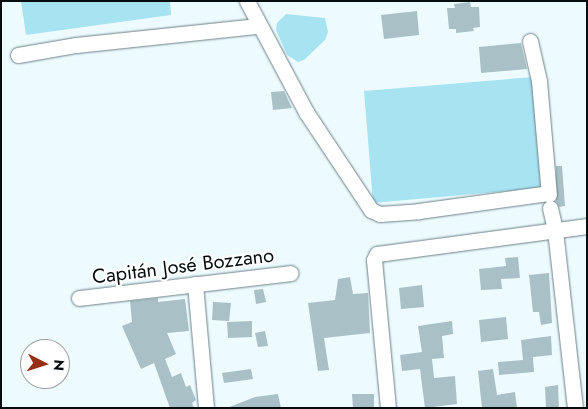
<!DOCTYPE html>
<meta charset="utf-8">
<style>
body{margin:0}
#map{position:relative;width:588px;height:409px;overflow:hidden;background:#edfbff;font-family:Jost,sans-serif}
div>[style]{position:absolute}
.green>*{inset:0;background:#a8e3f2}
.building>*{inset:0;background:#a9c0c6}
.roads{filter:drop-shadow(0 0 1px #6b8086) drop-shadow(0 0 1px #6b8086)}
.minor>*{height:15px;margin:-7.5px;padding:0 7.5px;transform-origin:7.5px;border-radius:7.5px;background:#fff}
span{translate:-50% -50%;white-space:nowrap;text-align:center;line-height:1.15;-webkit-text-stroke:4px #fff;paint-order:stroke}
.street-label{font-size:20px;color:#060d0f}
.frame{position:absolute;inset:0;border:2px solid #060d0f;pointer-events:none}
.north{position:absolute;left:20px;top:339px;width:50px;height:50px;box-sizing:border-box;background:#fff;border:1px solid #9b9e9f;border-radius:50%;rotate:95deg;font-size:14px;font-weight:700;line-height:20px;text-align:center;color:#060d0f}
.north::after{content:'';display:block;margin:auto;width:18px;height:22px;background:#972f14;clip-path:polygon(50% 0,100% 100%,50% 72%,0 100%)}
</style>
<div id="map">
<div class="green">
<div style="clip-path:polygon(21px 1px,170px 1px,171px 15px,26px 35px)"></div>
<div style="clip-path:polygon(286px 14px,325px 18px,328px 32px,325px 40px,304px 60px,298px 62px,287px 55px,276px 30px,277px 23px)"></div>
<div style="clip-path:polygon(533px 77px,542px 188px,373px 203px,364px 91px)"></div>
</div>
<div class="building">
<div style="clip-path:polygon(470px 2px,471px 7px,479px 7px,480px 27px,473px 28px,474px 31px,456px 33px,456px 29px,449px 29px,447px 8px,455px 8px,454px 4px)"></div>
<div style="clip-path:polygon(417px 11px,419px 35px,384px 39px,381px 15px)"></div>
<div style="clip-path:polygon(521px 43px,527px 69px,481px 73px,479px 47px)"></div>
<div style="clip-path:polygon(284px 91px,292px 108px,273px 110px,271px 92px)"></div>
<div style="clip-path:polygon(556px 166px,562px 166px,565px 206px,559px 207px,556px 201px)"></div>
<div style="clip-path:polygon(518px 257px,520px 278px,501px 279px,502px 289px,481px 290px,479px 269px,506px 266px,505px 258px)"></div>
<div style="clip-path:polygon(549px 273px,552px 323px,541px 325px,539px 312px,533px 312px,529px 275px)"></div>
<div style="clip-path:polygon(350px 277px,353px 294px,368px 293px,370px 333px,324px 338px,329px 370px,318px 371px,308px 303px,335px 300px,338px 279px)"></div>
<div style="clip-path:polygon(422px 285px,424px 307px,401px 309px,399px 288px)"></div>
<div style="clip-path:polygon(263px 289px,266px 302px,256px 304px,254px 290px)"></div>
<div style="clip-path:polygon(158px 298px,158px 302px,185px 299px,189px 331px,167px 333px,176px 354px,165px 359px,172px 377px,181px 373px,186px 387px,190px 385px,196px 400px,192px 403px,194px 408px,170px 408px,154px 363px,141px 369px,122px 326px,132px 322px,130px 301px)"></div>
<div style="clip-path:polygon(213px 302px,231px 303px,229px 321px,212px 320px)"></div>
<div style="clip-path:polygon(506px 317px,508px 339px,481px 342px,479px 320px)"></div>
<div style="clip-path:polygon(252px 321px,252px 337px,228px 338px,227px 322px)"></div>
<div style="clip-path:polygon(452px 321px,453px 334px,442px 336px,444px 358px,432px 359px,434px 378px,455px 376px,457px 404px,425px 408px,420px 369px,402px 371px,400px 355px,422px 352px,418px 326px)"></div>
<div style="clip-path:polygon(265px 331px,268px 346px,258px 347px,255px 333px)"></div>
<div style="clip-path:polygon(551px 336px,552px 355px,533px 357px,534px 372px,499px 375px,498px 362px,523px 360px,521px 340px)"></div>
<div style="clip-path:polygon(251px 369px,253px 379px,224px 383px,222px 373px)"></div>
<div style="clip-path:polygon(493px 369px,497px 395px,515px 392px,517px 408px,482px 408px,478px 371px)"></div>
<div style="clip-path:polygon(558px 385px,559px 408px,546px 408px,545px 387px)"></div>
<div style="clip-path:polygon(278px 394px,281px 408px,227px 408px,255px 397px)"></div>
<div style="clip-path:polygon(352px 394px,374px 394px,374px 408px,353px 408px)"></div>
</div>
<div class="roads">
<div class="minor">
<div style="left:247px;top:1px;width:126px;rotate:62deg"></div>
<div style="left:306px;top:112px;width:118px;rotate:56.4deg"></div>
<div style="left:371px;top:210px;width:10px;rotate:24deg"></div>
<div style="left:380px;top:214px;width:39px;rotate:-4deg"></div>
<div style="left:419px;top:211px;width:130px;rotate:-7.9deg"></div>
<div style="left:530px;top:41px;width:41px;rotate:77.3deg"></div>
<div style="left:539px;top:81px;width:114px;rotate:85deg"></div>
<div style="left:18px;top:55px;width:59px;rotate:-9.8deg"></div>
<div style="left:76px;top:45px;width:183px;rotate:-6deg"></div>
<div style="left:550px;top:208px;width:23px;rotate:77deg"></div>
<div style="left:555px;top:230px;width:179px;rotate:83.6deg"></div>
<div style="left:195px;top:284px;width:124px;rotate:84.9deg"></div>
<div style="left:79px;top:298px;width:213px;rotate:-6.7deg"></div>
<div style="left:388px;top:408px;width:149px;rotate:-95.4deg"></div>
<div style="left:374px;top:260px;width:7px;rotate:-63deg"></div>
<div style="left:377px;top:254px;width:212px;rotate:-7.6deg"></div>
</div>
</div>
<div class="street-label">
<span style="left:183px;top:266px;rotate:-7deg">Capitán José Bozzano</span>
</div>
<div class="frame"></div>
<div class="north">N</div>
</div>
